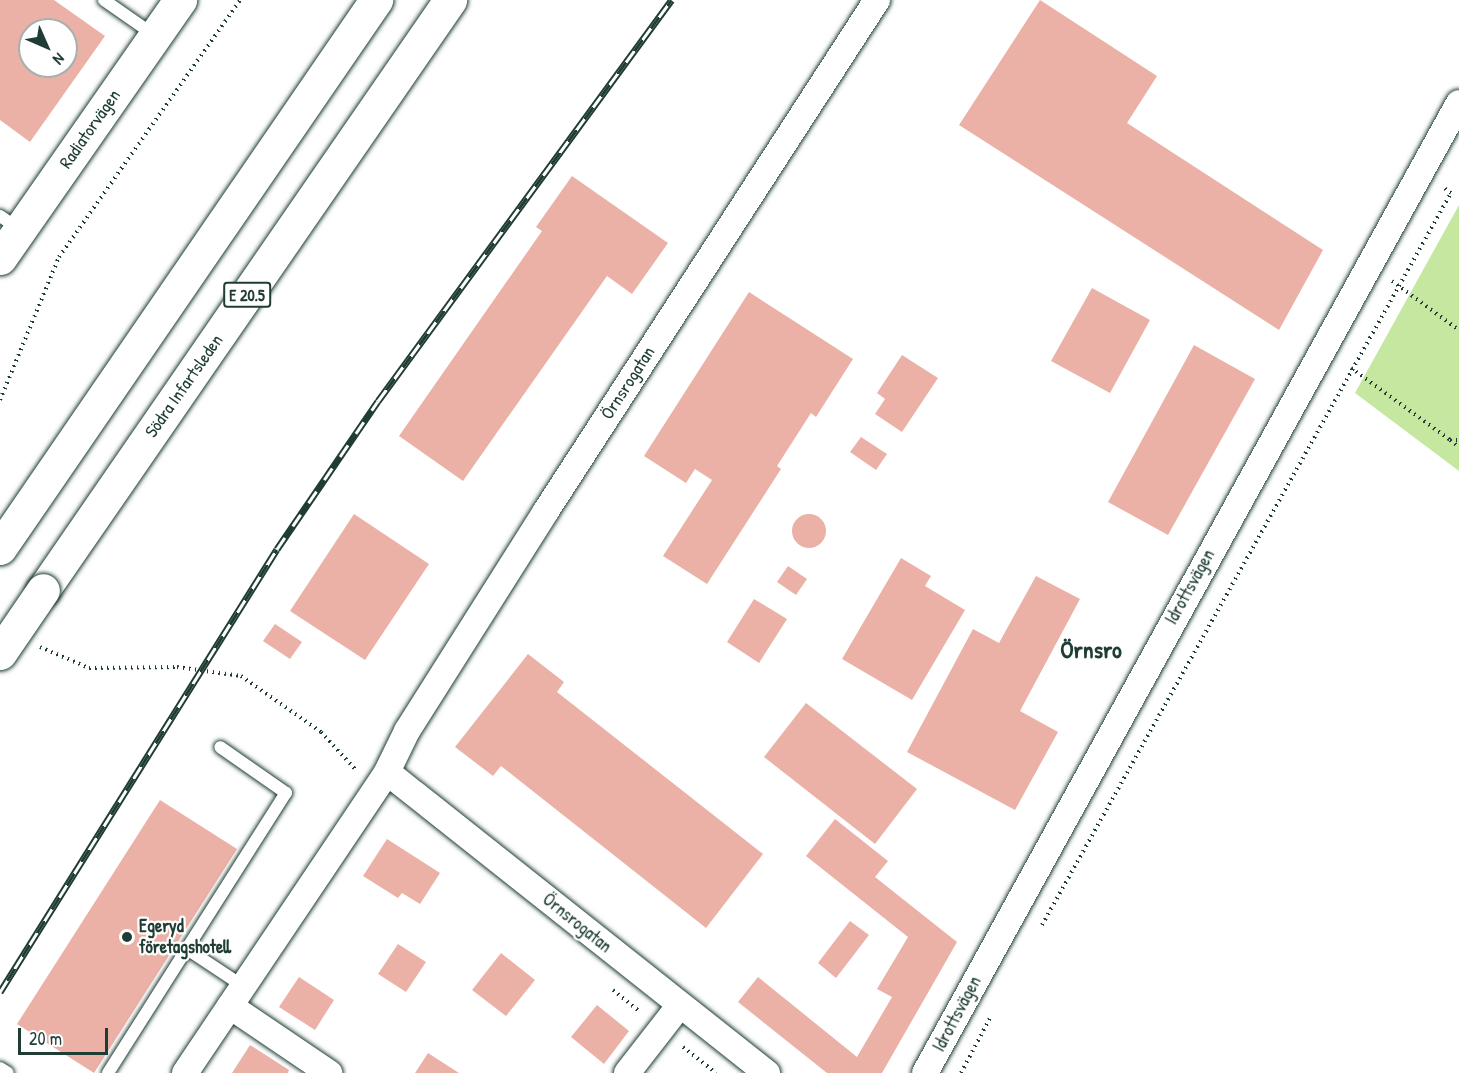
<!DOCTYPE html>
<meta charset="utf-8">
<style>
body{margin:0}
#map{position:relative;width:1459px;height:1073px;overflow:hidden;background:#fff;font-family:"Patrick Hand",sans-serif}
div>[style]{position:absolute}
.green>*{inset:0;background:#c5e7a0}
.building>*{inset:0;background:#ebb1a7}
.round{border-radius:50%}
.path>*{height:4px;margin-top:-2px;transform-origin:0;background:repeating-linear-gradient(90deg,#1f3d34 0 1.5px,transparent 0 6px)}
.roads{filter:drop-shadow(0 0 2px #1f3d34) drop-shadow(0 0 2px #1f3d34)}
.lane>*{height:12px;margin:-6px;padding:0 6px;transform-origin:6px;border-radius:6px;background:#fff}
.street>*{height:26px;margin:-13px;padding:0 13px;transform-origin:13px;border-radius:13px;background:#fff}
.secondary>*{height:33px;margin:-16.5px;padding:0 16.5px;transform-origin:16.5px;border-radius:16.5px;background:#fff}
.primary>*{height:33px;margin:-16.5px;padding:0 16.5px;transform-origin:16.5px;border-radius:16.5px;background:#fff}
.rail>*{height:7px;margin-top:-3.5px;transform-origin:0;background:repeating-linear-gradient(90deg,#fff 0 14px,#1f3d34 0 28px);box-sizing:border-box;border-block:2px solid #1f3d34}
.bridges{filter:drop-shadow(0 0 2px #1f3d34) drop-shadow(0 0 2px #1f3d34)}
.primary-bridge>*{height:33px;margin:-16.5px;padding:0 16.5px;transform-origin:16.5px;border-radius:16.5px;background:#fff}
.dots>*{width:16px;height:16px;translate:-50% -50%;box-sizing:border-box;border:3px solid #fff;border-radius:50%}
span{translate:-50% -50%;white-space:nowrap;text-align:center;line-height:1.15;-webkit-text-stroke:4.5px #fff;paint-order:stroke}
.shield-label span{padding:2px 4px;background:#fff;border:2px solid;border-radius:4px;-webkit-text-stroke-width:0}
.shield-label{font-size:16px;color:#1f3d34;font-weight:700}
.street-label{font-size:18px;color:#1f3d34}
.poi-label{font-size:18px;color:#1f3d34;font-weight:700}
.left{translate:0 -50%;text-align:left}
.district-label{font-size:24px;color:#1f3d34;font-weight:700}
.north{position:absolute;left:18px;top:18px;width:60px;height:60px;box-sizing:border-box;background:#fff;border:2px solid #a5b1ae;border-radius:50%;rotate:135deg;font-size:16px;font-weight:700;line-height:24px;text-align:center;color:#1f3d34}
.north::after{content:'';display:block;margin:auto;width:21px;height:27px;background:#1f3d34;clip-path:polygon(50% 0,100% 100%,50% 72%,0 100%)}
.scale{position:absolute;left:18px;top:1028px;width:90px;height:27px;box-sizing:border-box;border:3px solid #1f3d34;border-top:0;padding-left:8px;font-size:18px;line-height:21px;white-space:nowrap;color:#1f3d34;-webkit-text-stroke:4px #fff;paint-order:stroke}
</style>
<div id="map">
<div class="green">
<div style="clip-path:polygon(1459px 205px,1459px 471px,1355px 393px)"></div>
</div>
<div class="building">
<div style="clip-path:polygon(evenodd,0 0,54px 0,105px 36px,30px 142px,0 120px,0 0,30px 30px,66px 30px,66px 66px,30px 66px,30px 30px)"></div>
<div style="clip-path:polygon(1040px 0,1157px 76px,1127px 123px,1323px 250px,1279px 330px,959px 125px)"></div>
<div style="clip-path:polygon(572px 176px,668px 243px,632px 294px,607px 276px,463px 481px,399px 436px,542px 231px,536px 227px)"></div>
<div style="clip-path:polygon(1092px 288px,1150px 320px,1110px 393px,1051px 361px)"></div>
<div style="clip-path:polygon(749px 292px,853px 359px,816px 417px,811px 413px,777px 466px,781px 469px,707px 584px,663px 556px,712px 480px,695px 469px,686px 483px,644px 456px)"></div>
<div style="clip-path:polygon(1194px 345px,1255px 379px,1168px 535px,1108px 502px)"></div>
<div style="clip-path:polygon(902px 355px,938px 378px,902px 432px,875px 414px,885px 399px,877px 393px)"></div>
<div style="clip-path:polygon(861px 437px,887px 454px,876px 470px,850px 452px)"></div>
<div style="clip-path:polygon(354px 514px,429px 564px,365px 660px,290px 611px)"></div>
<div class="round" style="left:792px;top:514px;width:34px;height:34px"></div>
<div style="clip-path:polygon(901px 558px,931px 576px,925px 586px,965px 610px,912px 700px,842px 659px)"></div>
<div style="clip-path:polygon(788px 566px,807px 579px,796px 595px,777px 582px)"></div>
<div style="clip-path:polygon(1036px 576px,1080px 599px,1020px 711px,1058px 732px,1015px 810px,907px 752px,973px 629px,999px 643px)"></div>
<div style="clip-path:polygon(754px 599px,787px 619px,759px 663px,727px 642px)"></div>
<div style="clip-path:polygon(275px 624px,302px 642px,290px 659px,263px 641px)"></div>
<div style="clip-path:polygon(528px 654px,564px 682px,557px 692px,763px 854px,706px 928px,501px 766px,493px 776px,455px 747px)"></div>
<div style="clip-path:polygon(806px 703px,917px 789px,875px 844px,764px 757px)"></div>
<div style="clip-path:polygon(160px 800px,237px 849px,94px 1073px,17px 1024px)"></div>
<div style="clip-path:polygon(835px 819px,888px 861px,875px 877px,957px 942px,882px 1073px,827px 1073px,738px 1002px,758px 977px,857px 1057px,892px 997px,877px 989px,908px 937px,806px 856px)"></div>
<div style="clip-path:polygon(387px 839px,440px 873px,420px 904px,402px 893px,398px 898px,363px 876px)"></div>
<div style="clip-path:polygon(850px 921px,869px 935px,836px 978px,818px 963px)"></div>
<div style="clip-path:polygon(398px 944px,426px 962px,406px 992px,378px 974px)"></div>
<div style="clip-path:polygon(501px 953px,535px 980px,506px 1016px,472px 990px)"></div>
<div style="clip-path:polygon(299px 977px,334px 1000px,315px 1030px,279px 1007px)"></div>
<div style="clip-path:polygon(597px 1005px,629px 1031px,604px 1064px,571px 1037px)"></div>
<div style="clip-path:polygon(250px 1045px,289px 1070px,288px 1073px,232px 1073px)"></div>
<div style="clip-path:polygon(428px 1053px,459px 1073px,415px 1073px)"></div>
</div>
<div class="path">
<div style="left:1392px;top:281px;width:83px;rotate:36.2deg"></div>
<div style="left:1351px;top:368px;width:122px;rotate:36deg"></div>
<div style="left:1450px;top:440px;width:9px"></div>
<div style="left:0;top:400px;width:155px;rotate:-67.6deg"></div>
<div style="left:59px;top:257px;width:314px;rotate:-54.8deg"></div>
<div style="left:1450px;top:440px;width:11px;rotate:38deg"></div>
<div style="left:40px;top:647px;width:53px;rotate:23.2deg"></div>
<div style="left:89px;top:668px;width:88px;rotate:-0.7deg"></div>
<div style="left:177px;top:667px;width:65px;rotate:8deg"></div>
<div style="left:241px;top:676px;width:98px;rotate:35deg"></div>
<div style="left:321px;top:732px;width:50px;rotate:47.4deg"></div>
<div style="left:1042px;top:925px;width:839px;rotate:-60.81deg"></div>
<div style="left:1451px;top:193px;width:9px;rotate:-144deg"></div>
<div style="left:613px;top:990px;width:35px;rotate:39deg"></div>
<div style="left:683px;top:1047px;width:42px;rotate:38.2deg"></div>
<div style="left:961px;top:1073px;width:62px;rotate:-62.2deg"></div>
</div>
<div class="roads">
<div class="lane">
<div style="left:104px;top:0;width:61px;rotate:35deg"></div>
<div style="left:0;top:216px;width:23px;rotate:34deg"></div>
<div style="left:187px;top:949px;width:67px;rotate:33.5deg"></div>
<div style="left:0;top:1068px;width:9px;rotate:32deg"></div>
<div style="left:108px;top:1073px;width:332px;rotate:-57.6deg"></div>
<div style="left:286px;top:793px;width:80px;rotate:-145.1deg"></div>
</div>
<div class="street">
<div style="left:387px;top:772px;width:485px;rotate:38.4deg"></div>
<div style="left:230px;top:1006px;width:120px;rotate:34.1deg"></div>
<div style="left:185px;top:1073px;width:362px;rotate:-56.1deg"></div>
<div style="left:387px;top:772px;width:46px;rotate:-64deg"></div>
<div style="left:407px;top:731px;width:260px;rotate:-57.7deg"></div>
<div style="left:546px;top:511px;width:609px;rotate:-57.07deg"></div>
<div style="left:627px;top:1073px;width:86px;rotate:-52.1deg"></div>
<div style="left:925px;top:1073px;width:1107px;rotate:-61.17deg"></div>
</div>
<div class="secondary">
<div style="left:0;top:258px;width:315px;rotate:-55.1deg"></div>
</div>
<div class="primary">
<div style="left:0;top:548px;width:665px;rotate:-55.54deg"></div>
<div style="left:43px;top:590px;width:717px;rotate:-55.4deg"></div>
</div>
</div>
<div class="rail">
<div style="left:0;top:992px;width:522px;rotate:-57.98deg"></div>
<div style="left:277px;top:549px;width:179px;rotate:-55.7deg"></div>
<div style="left:378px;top:401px;width:497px;rotate:-53.8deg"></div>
</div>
<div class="bridges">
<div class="primary-bridge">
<div style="left:0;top:653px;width:76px;rotate:-55.7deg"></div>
</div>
</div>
<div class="dots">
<div style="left:127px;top:937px;background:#1f3d34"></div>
</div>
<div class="shield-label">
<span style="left:247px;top:295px">E 20.5</span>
</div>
<div class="street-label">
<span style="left:90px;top:129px;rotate:-55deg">Radiatorvägen</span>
<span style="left:628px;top:383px;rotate:-57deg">Örnsrogatan</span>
<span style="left:184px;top:386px;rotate:-55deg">Södra Infartsleden</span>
<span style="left:1190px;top:587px;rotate:-61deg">Idrottsvägen</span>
<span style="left:577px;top:923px;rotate:39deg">Örnsrogatan</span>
<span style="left:957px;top:1014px;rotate:-62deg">Idrottsvägen</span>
</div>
<div class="poi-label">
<span class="left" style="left:139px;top:937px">Egeryd<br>företagshotell</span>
</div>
<div class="district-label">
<span style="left:1091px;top:650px">Örnsro</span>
</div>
<div class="north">N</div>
<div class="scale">20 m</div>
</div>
